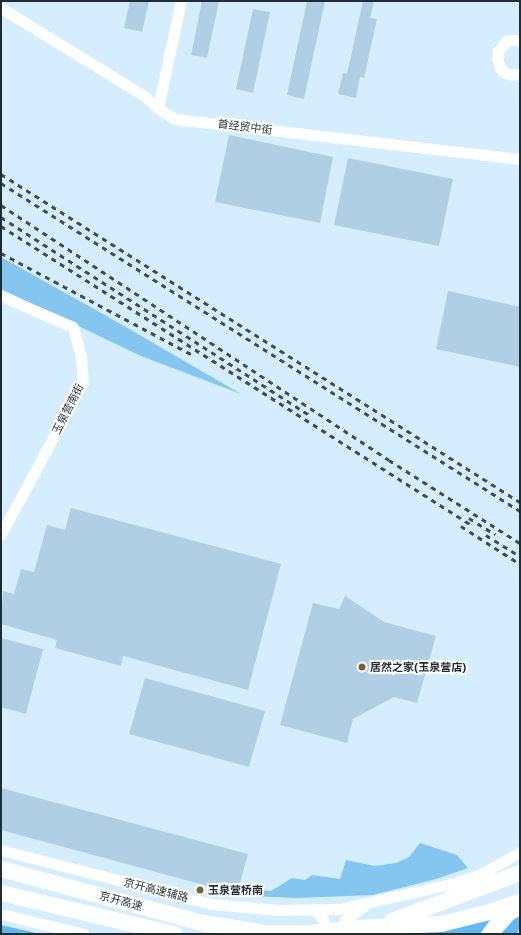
<!DOCTYPE html>
<meta charset="utf-8">
<style>
body{margin:0}
#map{position:relative;width:521px;height:935px;overflow:hidden;background:#d4eeff;font-family:"Golos Text","Noto Sans SC",sans-serif}
div>[style]{position:absolute}
.green>*{inset:0;background:#85c6f0}
.forest>*{inset:0;background:#61b9ef}
.building>*{inset:0;background:#b0cfe4}
.minor>*{height:11px;margin:-5.5px;padding:0 5.5px;transform-origin:5.5px;border-radius:5.5px;background:#fff}
.highway>*{height:16px;margin:-8px;padding:0 8px;transform-origin:8px;border-radius:8px;background:#fff}
.rail>*{height:2.5px;margin-top:-1.25px;transform-origin:0;background:repeating-linear-gradient(90deg,#3d4c55 0 5px,transparent 0 10px)}
.dots>*{width:11px;height:11px;translate:-50% -50%;box-sizing:border-box;border:2px solid #fff;border-radius:50%}
span{translate:-50% -50%;white-space:nowrap;text-align:center;line-height:1.15;-webkit-text-stroke:4px #fff;paint-order:stroke}
.street-label{font-size:11px;color:#1f2c34}
.poi-label{font-size:11px;color:#1f2c34;font-weight:700}
.left{translate:0 -50%;text-align:left}
.frame{position:absolute;inset:0;border:2px solid #1f2c34;pointer-events:none}
</style>
<div id="map">
<div class="green">
<div style="clip-path:polygon(1px 257px,119px 323px,241px 394px,141px 356px,1px 289px)"></div>
<div style="clip-path:polygon(420px 843px,457px 855px,468px 868px,436px 879px,373px 895px,298px 898px,250px 896px,251px 889px,271px 891px,292px 878px,305px 880px,312px 875px,340px 879px,346px 860px,375px 866px,396px 863px,409px 857px)"></div>
</div>
<div class="forest">
<div style="clip-path:polygon(520px 910px,520px 926px,517px 934px,493px 934px)"></div>
<div style="clip-path:polygon(494px 914px,480px 934px,373px 934px)"></div>
<div style="clip-path:polygon(1px 925px,40px 934px,1px 934px)"></div>
</div>
<div class="building">
<div style="clip-path:polygon(130px 1px,149px 1px,142px 32px,124px 28px)"></div>
<div style="clip-path:polygon(202px 1px,219px 1px,207px 58px,191px 55px)"></div>
<div style="clip-path:polygon(307px 1px,325px 1px,304px 99px,287px 95px)"></div>
<div style="clip-path:polygon(363px 1px,374px 1px,370px 18px,377px 19px,364px 78px,360px 77px,356px 98px,338px 94px,343px 73px,347px 74px)"></div>
<div style="clip-path:polygon(253px 9px,270px 12px,253px 93px,236px 89px)"></div>
<div style="clip-path:polygon(229px 135px,333px 157px,320px 223px,215px 202px)"></div>
<div style="clip-path:polygon(348px 158px,453px 179px,439px 246px,334px 225px)"></div>
<div style="clip-path:polygon(448px 291px,520px 307px,520px 367px,436px 349px)"></div>
<div style="clip-path:polygon(71px 508px,281px 564px,248px 690px,123px 656px,121px 666px,55px 648px,57px 640px,1px 624px,3px 591px,14px 594px,21px 569px,34px 572px,47px 525px,65px 530px)"></div>
<div style="clip-path:polygon(345px 596px,384px 622px,436px 636px,417px 703px,394px 697px,353px 719px,347px 743px,280px 725px,313px 603px,339px 609px)"></div>
<div style="clip-path:polygon(1px 638px,43px 649px,26px 714px,1px 707px)"></div>
<div style="clip-path:polygon(145px 678px,265px 711px,249px 767px,129px 734px)"></div>
<div style="clip-path:polygon(1px 788px,248px 854px,237px 894px,1px 830px)"></div>
</div>
<div class="minor">
<div style="left:1px;top:8px;width:170px;rotate:31.5deg"></div>
<div style="left:146px;top:97px;width:16px;rotate:43deg"></div>
<div style="left:158px;top:108px;width:20px;rotate:33deg"></div>
<div style="left:175px;top:119px;width:347px;rotate:6.6deg"></div>
<div style="left:520px;top:40px;width:9px;rotate:180deg"></div>
<div style="left:511px;top:40px;width:5px;rotate:169deg"></div>
<div style="left:506px;top:41px;width:13px;rotate:129deg"></div>
<div style="left:498px;top:51px;width:6px;rotate:99deg"></div>
<div style="left:497px;top:57px;width:11px;rotate:75deg"></div>
<div style="left:500px;top:68px;width:7px;rotate:45deg"></div>
<div style="left:505px;top:73px;width:6px;rotate:18deg"></div>
<div style="left:511px;top:75px;width:9px;rotate:-6deg"></div>
<div style="left:158px;top:108px;width:109px;rotate:-77.9deg"></div>
<div style="left:1px;top:296px;width:78px;rotate:23.3deg"></div>
<div style="left:73px;top:327px;width:30px;rotate:75deg"></div>
<div style="left:81px;top:356px;width:26px;rotate:86deg"></div>
<div style="left:83px;top:382px;width:173px;rotate:118.3deg"></div>
<div style="left:1px;top:850px;width:217px;rotate:14.4deg"></div>
<div style="left:211px;top:904px;width:69px;rotate:5deg"></div>
<div style="left:280px;top:910px;width:59px;rotate:-1deg"></div>
<div style="left:339px;top:909px;width:118px;rotate:-12.7deg"></div>
<div style="left:454px;top:883px;width:28px;rotate:-18deg"></div>
<div style="left:481px;top:874px;width:45px;rotate:-29.4deg"></div>
<div style="left:314px;top:909px;width:12px;rotate:48deg"></div>
<div style="left:322px;top:918px;width:8px;rotate:67deg"></div>
<div style="left:325px;top:925px;width:9px;rotate:103deg"></div>
<div style="left:1px;top:914px;width:85px;rotate:13.5deg"></div>
<div style="left:340px;top:934px;width:15px;rotate:-70deg"></div>
<div style="left:345px;top:920px;width:24px;rotate:-36deg"></div>
</div>
<div class="highway">
<div style="left:1px;top:869px;width:220px;rotate:15deg"></div>
<div style="left:1px;top:893px;width:178px;rotate:13.3deg"></div>
<div style="left:392px;top:921px;width:137px;rotate:-20.6deg"></div>
<div style="left:204px;top:923px;width:63px;rotate:9.2deg"></div>
<div style="left:266px;top:933px;width:44px"></div>
<div style="left:310px;top:933px;width:63px;rotate:-5.4deg"></div>
<div style="left:373px;top:927px;width:68px;rotate:-2.5deg"></div>
<div style="left:441px;top:924px;width:49px;rotate:-14deg"></div>
<div style="left:489px;top:912px;width:33px;rotate:-18deg"></div>
<div style="left:490px;top:934px;width:28px;rotate:-48deg"></div>
<div style="left:509px;top:913px;width:13px;rotate:-29deg"></div>
</div>
<div class="rail">
<div style="left:1px;top:174px;width:614px;rotate:32.29deg"></div>
<div style="left:1px;top:183px;width:614px;rotate:32.29deg"></div>
<div style="left:1px;top:205px;width:464px;rotate:33.3deg"></div>
<div style="left:389px;top:460px;width:155px;rotate:32.4deg"></div>
<div style="left:1px;top:217px;width:367px;rotate:32.7deg"></div>
<div style="left:1px;top:226px;width:559px;rotate:32.44deg"></div>
<div style="left:1px;top:253px;width:217px;rotate:28deg"></div>
<div style="left:469px;top:518px;width:31px;rotate:32deg"></div>
<div style="left:461px;top:526px;width:70px;rotate:32.8deg"></div>
<div style="left:486px;top:535px;width:40px;rotate:32deg"></div>
</div>
<div class="dots">
<div style="left:362px;top:667px;background:#776332"></div>
<div style="left:200px;top:890px;background:#776332"></div>
</div>
<div class="street-label">
<span style="left:245px;top:127px;rotate:7deg">首经贸中街</span>
<span style="left:68px;top:409px;rotate:-63deg">玉泉营南街</span>
<span style="left:156px;top:890px;rotate:14deg">京开高速辅路</span>
<span style="left:121px;top:901px;rotate:15deg">京开高速</span>
</div>
<div class="poi-label">
<span class="left" style="left:370px;top:667px">居然之家(玉泉营店)</span>
<span class="left" style="left:208px;top:890px">玉泉营桥南</span>
</div>
<div class="frame"></div>
</div>
